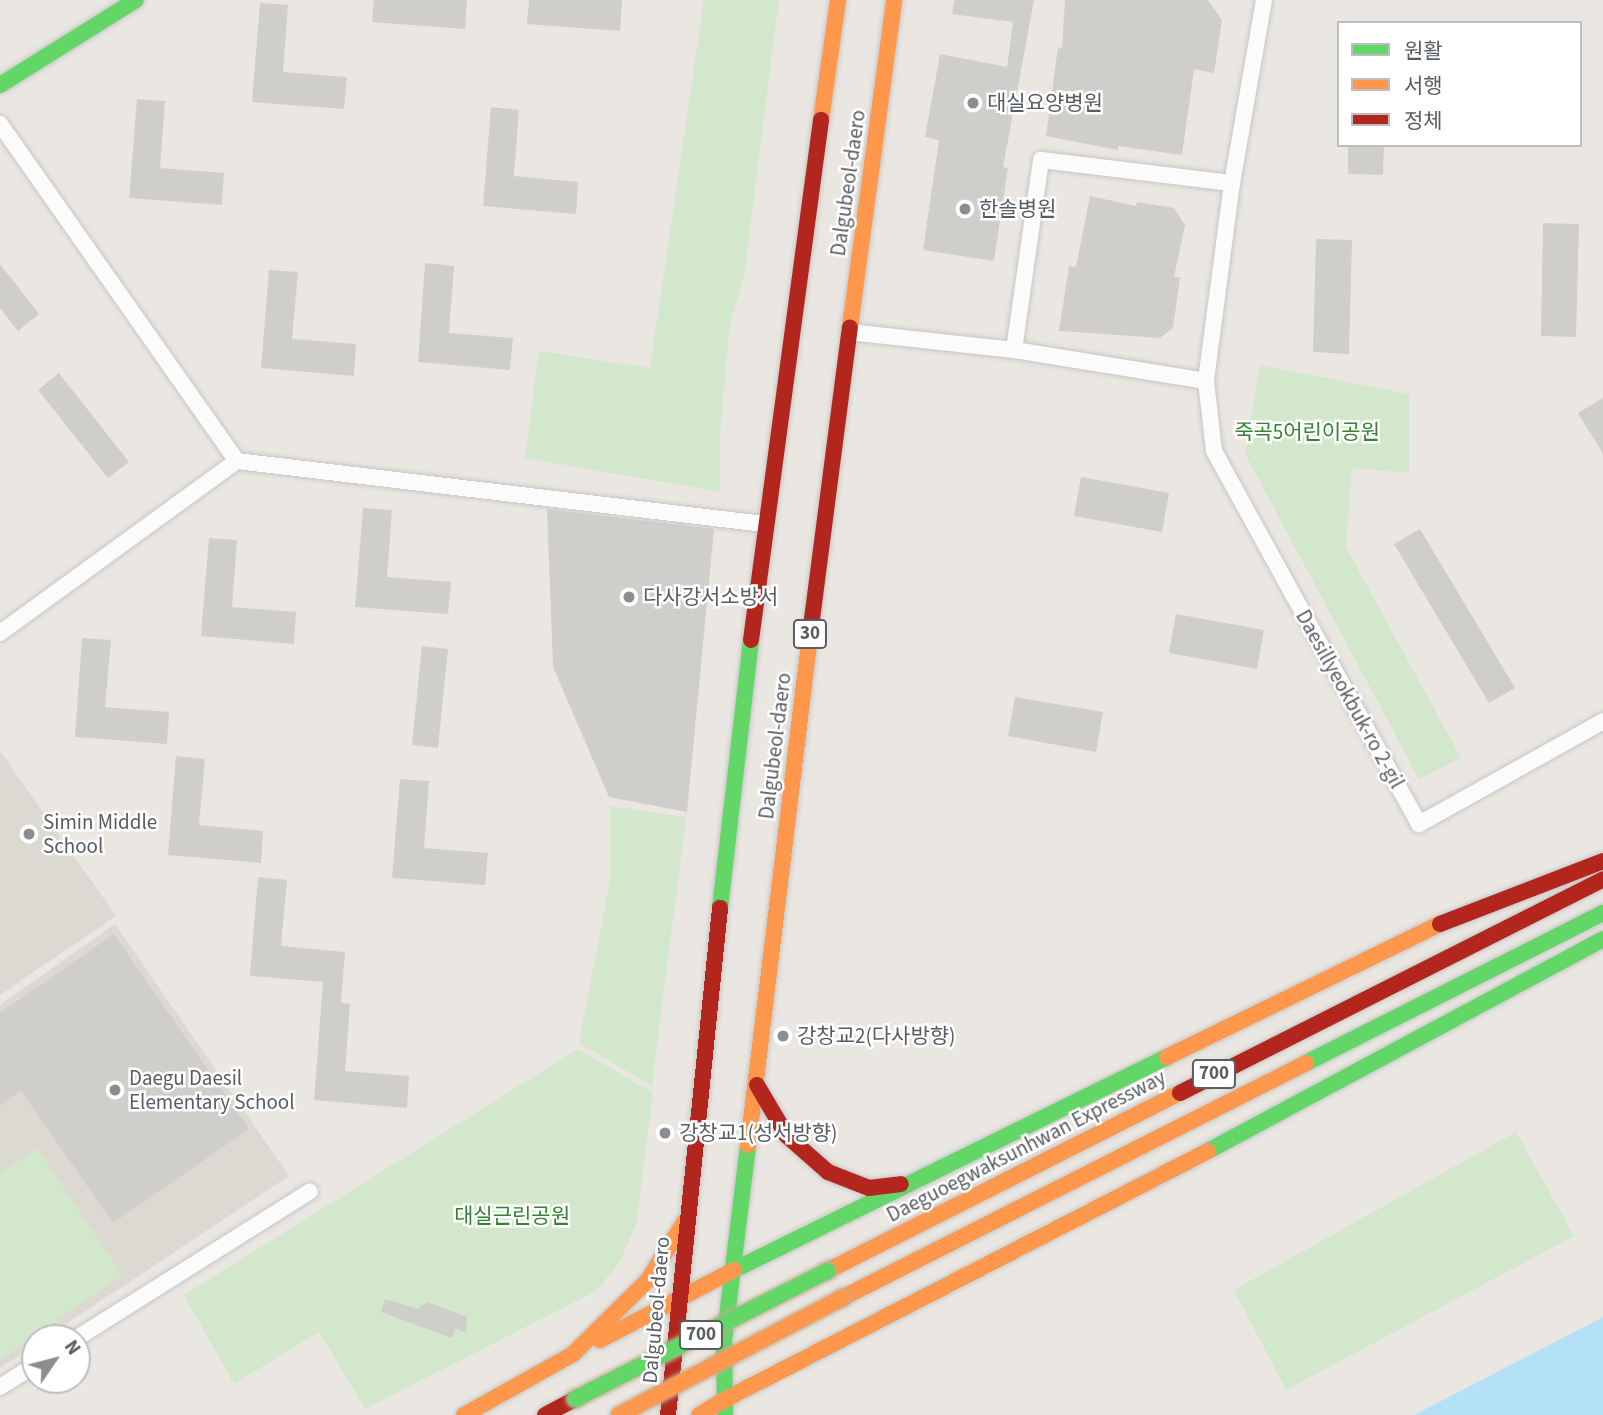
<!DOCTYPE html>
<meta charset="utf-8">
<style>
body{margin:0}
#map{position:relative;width:1603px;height:1415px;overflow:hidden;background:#eae7e2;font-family:"Source Sans 3","Noto Sans KR",sans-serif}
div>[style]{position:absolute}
.education>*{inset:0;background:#dcd9d2}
.green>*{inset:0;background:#d2e7cb}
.water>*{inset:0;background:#b4e1f6}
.building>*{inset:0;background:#d0cecb}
.roads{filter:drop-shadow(0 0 2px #c6c6c5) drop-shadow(0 0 2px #c6c6c5)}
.street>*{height:16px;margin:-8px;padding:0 8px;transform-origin:8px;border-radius:8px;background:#fcfbfb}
.fast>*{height:16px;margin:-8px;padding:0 8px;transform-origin:8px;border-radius:8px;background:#63d668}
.slow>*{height:16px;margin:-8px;padding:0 8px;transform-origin:8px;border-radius:8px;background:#ff974d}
.jam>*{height:16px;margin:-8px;padding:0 8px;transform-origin:8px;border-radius:8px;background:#b3261e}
.bridges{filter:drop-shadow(0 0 2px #c1ad90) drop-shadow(0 0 2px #c1ad90)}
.fast-bridge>*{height:16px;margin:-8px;padding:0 8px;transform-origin:8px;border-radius:8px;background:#63d668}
.slow-bridge>*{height:16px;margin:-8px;padding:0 8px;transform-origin:8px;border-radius:8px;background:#ff974d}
.dots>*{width:19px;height:19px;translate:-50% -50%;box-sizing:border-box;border:4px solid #fff;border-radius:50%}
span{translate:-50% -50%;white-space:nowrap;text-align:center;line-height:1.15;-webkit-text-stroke:5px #fff;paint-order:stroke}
.shield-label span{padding:2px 5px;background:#fff;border:2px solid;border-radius:5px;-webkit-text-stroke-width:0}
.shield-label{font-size:19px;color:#585d62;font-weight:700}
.poi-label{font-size:21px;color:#585d62}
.left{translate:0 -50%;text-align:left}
.street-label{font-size:21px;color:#585d62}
.park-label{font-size:21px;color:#32842e}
.legend{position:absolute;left:1337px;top:21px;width:245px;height:126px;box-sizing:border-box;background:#fff;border:2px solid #bcbec0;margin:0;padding:9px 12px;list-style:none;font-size:21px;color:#585d62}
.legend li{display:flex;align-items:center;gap:14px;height:35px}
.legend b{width:35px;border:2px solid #bcbec0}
.north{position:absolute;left:21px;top:1324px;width:70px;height:70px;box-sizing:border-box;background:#fff;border:2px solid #bcbec0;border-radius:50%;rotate:55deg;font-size:19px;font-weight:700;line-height:28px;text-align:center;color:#585d62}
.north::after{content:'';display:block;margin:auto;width:24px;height:32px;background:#8b8d8f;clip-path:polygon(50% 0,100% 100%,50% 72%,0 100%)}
</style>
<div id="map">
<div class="education">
<div style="clip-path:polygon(0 751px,116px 916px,0 995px)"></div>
<div style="clip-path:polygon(115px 924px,289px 1176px,45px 1338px,35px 1338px,35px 1345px,0 1368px,0 1005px)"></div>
</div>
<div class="green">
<div style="clip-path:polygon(704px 0,779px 0,744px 278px,730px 322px,720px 434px,720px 492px,525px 458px,539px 351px,650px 368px)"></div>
<div style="clip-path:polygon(1260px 365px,1409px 394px,1409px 473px,1352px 468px,1346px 547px,1461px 758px,1419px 779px,1245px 454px)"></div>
<div style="clip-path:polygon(610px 806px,686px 817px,652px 1086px,579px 1043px,610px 880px)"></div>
<div style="clip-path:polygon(578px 1049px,653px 1093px,636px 1224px,619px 1263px,596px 1291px,365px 1409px,319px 1332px,234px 1384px,184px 1295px)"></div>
<div style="clip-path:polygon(1516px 1132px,1574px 1236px,1286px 1390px,1234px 1290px)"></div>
<div style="clip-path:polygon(37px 1148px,123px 1275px,0 1360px,0 1173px)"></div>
</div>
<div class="water">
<div style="clip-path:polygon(1603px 1317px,1603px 1415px,1414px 1415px)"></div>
</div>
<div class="building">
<div style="clip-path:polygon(374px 0,467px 0,465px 29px,372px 22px)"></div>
<div style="clip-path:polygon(529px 0,622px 0,620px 31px,527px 24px)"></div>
<div style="clip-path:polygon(954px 0,1034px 0,1003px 167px,1008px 168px,994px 261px,923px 250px,939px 140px,925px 137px,940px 54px,1007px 67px,1013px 22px,952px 14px)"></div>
<div style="clip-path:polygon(1065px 0,1208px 0,1222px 20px,1214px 73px,1194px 69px,1182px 155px,1118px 146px,1118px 150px,1046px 136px,1058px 47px,1062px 48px)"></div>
<div style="clip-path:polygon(260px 3px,288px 5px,283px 72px,347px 77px,344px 109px,252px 102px)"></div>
<div style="clip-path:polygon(137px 99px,165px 101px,160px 168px,224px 173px,222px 205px,129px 198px)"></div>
<div style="clip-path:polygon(491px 107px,519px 110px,514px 176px,578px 182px,576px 214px,483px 206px)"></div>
<div style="clip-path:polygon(1348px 145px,1384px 145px,1383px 175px,1348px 174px)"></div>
<div style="clip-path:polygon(1090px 196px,1136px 206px,1137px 202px,1174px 208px,1185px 225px,1174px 277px,1180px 277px,1173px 328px,1160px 338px,1059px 331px,1069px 266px,1076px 267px)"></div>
<div style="clip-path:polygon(1543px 223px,1579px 224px,1576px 337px,1541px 336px)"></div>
<div style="clip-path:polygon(1316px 239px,1352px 240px,1349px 354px,1313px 352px)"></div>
<div style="clip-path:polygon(425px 263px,454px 266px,449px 333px,513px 338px,510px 370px,418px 362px)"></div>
<div style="clip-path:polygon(0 264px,39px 314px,18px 331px,0 308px)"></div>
<div style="clip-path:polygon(269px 270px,298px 272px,292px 339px,356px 344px,354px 376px,261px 368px)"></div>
<div style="clip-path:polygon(59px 373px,129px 462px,108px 478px,38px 390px)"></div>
<div style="clip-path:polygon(1603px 398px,1603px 454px,1578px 413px)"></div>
<div style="clip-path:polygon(1081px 477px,1169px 493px,1162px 532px,1074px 516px)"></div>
<div style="clip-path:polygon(363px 508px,392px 510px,387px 577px,451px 582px,448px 614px,355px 607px)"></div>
<div style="clip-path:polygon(547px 509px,714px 529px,687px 812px,609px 797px,553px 667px)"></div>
<div style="clip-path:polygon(1420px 529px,1515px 688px,1489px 703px,1394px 544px)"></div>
<div style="clip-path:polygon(209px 538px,237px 540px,232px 607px,296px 612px,294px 644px,201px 636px)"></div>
<div style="clip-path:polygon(1176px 614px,1264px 630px,1257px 669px,1169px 653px)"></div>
<div style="clip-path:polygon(82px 638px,111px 640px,105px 707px,169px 712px,167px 744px,75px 737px)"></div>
<div style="clip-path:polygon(422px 646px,448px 649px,438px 748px,412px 745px)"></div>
<div style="clip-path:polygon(1015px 697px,1103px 712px,1096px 752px,1008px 736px)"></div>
<div style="clip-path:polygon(176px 756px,205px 759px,199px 825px,263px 831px,261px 863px,168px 855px)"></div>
<div style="clip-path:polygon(400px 779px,429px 781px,424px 848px,488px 853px,485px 885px,392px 878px)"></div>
<div style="clip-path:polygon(258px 877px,287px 880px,281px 946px,345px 952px,341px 1003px,350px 1004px,345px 1071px,409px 1076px,407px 1108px,314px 1100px,323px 982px,250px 976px)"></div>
<div style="clip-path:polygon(114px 934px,249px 1129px,113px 1223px,21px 1091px,0 1106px,0 1013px)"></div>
<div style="clip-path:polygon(385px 1299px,418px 1309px,427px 1302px,467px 1317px,466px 1332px,455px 1329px,452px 1338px,381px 1312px)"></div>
</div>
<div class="roads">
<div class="street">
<div style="left:1264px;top:0;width:186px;rotate:99.9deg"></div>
<div style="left:1232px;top:183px;width:200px;rotate:97.5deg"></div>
<div style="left:1206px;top:381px;width:70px;rotate:83.5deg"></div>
<div style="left:1214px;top:451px;width:426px;rotate:61.2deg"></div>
<div style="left:1419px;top:824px;width:211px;rotate:-29.2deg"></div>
<div style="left:0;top:124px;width:412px;rotate:54.9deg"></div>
<div style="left:849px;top:332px;width:166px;rotate:6.2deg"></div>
<div style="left:1206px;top:381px;width:194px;rotate:-170.8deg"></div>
<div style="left:1014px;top:350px;width:192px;rotate:-81.9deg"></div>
<div style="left:1041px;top:160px;width:192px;rotate:6.9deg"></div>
<div style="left:0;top:633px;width:293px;rotate:-36deg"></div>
<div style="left:237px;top:461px;width:531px;rotate:6.82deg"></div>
<div style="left:77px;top:1338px;width:275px;rotate:-32.2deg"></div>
<div style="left:0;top:1387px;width:41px;rotate:-32.2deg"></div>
</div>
<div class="fast">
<div style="left:0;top:85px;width:160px;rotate:-32deg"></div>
<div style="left:720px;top:908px;width:270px;rotate:-83.4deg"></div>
<div style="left:1306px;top:1063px;width:333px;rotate:-26.8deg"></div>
<div style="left:1208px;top:1151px;width:448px;rotate:-28.2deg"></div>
<div style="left:734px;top:1270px;width:483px;rotate:-26.2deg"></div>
<div style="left:725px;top:1415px;width:74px;rotate:-90.8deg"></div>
<div style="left:724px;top:1341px;width:197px;rotate:-83deg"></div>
</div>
<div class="slow">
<div style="left:821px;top:120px;width:121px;rotate:-81.9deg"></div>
<div style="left:850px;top:327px;width:330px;rotate:-82.3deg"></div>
<div style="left:1167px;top:1057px;width:304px;rotate:-26deg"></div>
<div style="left:748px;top:1145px;width:530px;rotate:-83.06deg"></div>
<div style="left:827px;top:1271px;width:395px;rotate:-26.8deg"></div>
<div style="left:842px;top:1298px;width:520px;rotate:-26.86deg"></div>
<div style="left:600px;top:1340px;width:151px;rotate:-27.6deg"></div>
<div style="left:724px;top:1400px;width:544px;rotate:-27.22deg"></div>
<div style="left:464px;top:1415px;width:125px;rotate:-29.2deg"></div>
<div style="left:573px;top:1354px;width:105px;rotate:-44.6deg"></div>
<div style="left:648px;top:1280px;width:70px;rotate:-57.9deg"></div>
<div style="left:699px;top:1415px;width:29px;rotate:-31deg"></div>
</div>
<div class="jam">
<div style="left:812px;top:619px;width:294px;rotate:-82.6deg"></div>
<div style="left:751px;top:640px;width:525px;rotate:-82.33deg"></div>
<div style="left:1440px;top:924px;width:175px;rotate:-21.1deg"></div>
<div style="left:757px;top:1085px;width:59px;rotate:59.5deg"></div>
<div style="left:787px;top:1136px;width:55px;rotate:41.3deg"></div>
<div style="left:828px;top:1172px;width:44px;rotate:21.3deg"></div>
<div style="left:869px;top:1188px;width:32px;rotate:-7deg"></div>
<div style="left:1180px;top:1093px;width:474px;rotate:-26.8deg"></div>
<div style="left:545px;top:1415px;width:34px;rotate:-28deg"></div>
<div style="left:668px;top:1415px;width:510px;rotate:-84.14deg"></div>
</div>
</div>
<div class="bridges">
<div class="fast-bridge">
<div style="left:575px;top:1399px;width:283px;rotate:-26.9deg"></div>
</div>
<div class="slow-bridge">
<div style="left:619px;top:1415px;width:252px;rotate:-27.7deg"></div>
</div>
</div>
<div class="dots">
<div style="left:973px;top:103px;background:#8b8d8f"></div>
<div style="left:965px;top:209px;background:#8b8d8f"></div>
<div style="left:629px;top:597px;background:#8b8d8f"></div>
<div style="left:29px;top:834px;background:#8b8d8f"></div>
<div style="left:783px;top:1036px;background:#8b8d8f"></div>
<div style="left:115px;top:1090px;background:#8b8d8f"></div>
<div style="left:665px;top:1133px;background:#8b8d8f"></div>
</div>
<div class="shield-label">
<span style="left:810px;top:634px">30</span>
<span style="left:1214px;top:1074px">700</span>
<span style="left:701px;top:1335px">700</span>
</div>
<div class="poi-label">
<span class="left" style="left:987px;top:103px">대실요양병원</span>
<span class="left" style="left:979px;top:209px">한솔병원</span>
<span class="left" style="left:643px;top:597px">다사강서소방서</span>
<span class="left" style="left:43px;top:834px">Simin Middle<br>School</span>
<span class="left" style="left:797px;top:1036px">강창교2(다사방향)</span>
<span class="left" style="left:129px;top:1090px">Daegu Daesil<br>Elementary School</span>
<span class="left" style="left:679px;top:1133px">강창교1(성서방향)</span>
</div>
<div class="street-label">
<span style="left:848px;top:183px;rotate:-82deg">Dalgubeol-daero</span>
<span style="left:1350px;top:699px;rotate:61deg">Daesillyeokbuk-ro 2-gil</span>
<span style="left:775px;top:746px;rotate:-83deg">Dalgubeol-daero</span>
<span style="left:1026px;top:1146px;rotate:-27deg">Daeguoegwaksunhwan Expressway</span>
<span style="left:656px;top:1310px;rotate:-85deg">Dalgubeol-daero</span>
</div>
<div class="park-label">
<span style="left:1307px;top:432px">죽곡5어린이공원</span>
<span style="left:512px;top:1216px">대실근린공원</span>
</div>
<ul class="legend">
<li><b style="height:9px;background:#63d668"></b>원활</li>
<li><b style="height:9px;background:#ff974d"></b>서행</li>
<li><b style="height:9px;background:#b3261e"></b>정체</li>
</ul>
<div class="north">N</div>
</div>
